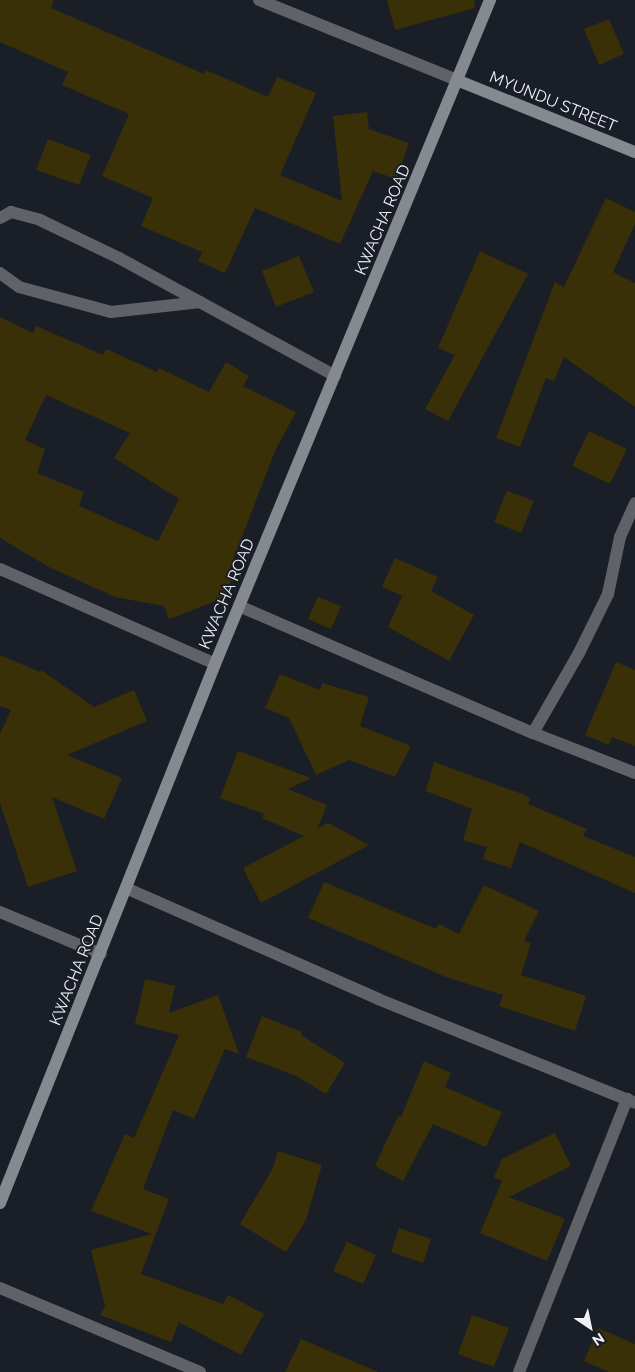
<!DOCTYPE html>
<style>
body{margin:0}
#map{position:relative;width:635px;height:1372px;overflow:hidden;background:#1a1e27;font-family:Raleway,sans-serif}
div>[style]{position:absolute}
.building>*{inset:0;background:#393008}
.street>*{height:12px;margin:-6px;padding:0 6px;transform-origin:6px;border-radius:6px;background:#606267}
.secondary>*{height:12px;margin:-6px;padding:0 6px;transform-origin:6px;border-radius:6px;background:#858990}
span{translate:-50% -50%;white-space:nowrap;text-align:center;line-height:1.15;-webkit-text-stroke:4px #1a1e27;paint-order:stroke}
.street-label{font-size:16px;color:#eef1f6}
.north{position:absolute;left:565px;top:1302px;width:50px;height:50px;-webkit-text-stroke:4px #1a1e27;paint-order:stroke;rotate:146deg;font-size:14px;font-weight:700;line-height:20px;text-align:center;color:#eef1f6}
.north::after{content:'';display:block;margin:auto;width:18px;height:22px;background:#eef1f6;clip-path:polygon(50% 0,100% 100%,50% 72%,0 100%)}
</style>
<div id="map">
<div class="building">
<div style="clip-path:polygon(0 0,54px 0,51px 8px,204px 74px,206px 70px,268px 97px,277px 77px,316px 93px,280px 175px,342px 201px,333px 116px,367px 112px,369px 129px,409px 143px,396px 179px,373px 171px,340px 244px,255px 208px,225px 273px,198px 261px,202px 252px,141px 226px,153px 198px,102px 176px,129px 114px,62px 85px,68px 72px,0 42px)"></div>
<div style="clip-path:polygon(387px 0,474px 0,475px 8px,395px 30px)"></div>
<div style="clip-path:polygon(609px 19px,624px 54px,599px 65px,584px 29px)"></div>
<div style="clip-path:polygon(48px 139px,91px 155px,79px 185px,36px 170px)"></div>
<div style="clip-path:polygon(606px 198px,635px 212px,635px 224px,613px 272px,635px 283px,635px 407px,564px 357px,554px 381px,546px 378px,520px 447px,496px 438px,555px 282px,564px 287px)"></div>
<div style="clip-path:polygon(480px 251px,528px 274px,448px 421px,425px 409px,455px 355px,438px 348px)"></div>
<div style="clip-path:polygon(299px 256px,314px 292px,276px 307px,262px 271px)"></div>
<div style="clip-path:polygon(evenodd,0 317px,33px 333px,36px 326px,103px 355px,106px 349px,157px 372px,159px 368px,209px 392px,226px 362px,249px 376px,243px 386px,296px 412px,275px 451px,228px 573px,233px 574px,226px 597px,169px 619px,164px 606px,115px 597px,49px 567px,0 538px,0 317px,46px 395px,130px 433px,114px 458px,179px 499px,158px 541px,79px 506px,84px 492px,37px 473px,45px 449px,25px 440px,46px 395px)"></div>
<div style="clip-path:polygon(589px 431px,627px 449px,610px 484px,572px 466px)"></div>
<div style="clip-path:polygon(507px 491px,534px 501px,521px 533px,494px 522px)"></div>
<div style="clip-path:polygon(395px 558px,438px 577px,431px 591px,474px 615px,449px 661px,388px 627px,402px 596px,382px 587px)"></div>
<div style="clip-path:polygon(318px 597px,341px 606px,331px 629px,308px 619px)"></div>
<div style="clip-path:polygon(0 655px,40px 672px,41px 670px,94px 707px,134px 690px,147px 721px,67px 755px,122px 778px,104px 819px,52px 797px,77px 871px,28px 887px,0 803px,0 734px,11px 710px,0 706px)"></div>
<div style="clip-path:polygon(616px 662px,635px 670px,635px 746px,612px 737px,609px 745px,585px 735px)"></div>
<div style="clip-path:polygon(280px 674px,320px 690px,322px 683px,369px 697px,360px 726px,411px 746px,395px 777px,349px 760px,316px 775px,289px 718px,265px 708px)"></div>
<div style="clip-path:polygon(238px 751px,311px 778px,288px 789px,327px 805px,317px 829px,328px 823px,369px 845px,261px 903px,243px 868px,304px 836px,262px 818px,264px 814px,220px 798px)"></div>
<div style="clip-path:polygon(434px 762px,522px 794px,530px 798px,528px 804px,587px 829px,583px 836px,635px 857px,635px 893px,520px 842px,511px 868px,483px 859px,487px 847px,463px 840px,472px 809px,426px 791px)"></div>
<div style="clip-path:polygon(324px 882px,436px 929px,439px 924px,459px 934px,484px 885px,539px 911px,524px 941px,531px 943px,521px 975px,586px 996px,575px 1031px,499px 1006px,503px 995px,446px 977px,308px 918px)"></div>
<div style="clip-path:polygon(145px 979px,175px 986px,169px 1013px,218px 995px,239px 1054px,225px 1049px,194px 1119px,173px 1110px,143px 1189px,169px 1199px,141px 1274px,223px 1304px,228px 1295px,264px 1314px,241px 1355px,179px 1322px,171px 1342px,100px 1315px,105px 1306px,91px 1250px,152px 1234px,91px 1211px,125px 1134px,134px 1138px,179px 1035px,135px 1024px)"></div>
<div style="clip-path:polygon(262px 1016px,302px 1032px,301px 1035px,345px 1063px,326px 1094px,296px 1076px,246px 1057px)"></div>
<div style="clip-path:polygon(424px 1061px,451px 1073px,445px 1087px,502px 1112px,486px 1147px,433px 1124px,403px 1181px,375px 1166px,398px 1116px,401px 1117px)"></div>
<div style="clip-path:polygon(555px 1133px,571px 1166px,509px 1197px,565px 1219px,547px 1261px,480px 1233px,502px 1181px,494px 1177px,502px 1159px)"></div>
<div style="clip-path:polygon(278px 1151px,322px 1165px,306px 1220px,286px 1252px,240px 1224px,273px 1168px)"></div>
<div style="clip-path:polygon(399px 1228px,431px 1239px,423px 1263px,391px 1252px)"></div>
<div style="clip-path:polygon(347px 1242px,376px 1255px,363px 1284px,333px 1271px)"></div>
<div style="clip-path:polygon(472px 1315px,509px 1328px,494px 1367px,458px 1354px)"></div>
<div style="clip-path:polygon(598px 1328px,635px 1344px,635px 1372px,609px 1372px,584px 1361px)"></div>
<div style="clip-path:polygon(301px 1339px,378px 1372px,285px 1372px)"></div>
</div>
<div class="street">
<div style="left:259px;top:0;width:216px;rotate:22deg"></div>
<div style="left:0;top:218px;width:13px;rotate:-29deg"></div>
<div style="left:11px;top:212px;width:30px;rotate:15deg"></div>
<div style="left:40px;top:220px;width:88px;rotate:25.7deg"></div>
<div style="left:119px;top:258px;width:246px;rotate:28.6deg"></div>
<div style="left:0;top:273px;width:24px;rotate:36deg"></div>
<div style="left:19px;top:287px;width:95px;rotate:15.2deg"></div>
<div style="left:111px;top:312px;width:90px;rotate:-6.4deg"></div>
<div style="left:0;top:569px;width:235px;rotate:23.8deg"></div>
<div style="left:239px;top:606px;width:320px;rotate:23.4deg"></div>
<div style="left:533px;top:733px;width:110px;rotate:21.4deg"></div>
<div style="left:533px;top:733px;width:92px;rotate:-60.1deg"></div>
<div style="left:579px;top:653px;width:66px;rotate:-63.8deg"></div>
<div style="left:608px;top:594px;width:58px;rotate:-78.1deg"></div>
<div style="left:620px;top:537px;width:37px;rotate:-66deg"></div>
<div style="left:128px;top:889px;width:273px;rotate:23.7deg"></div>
<div style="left:378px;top:999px;width:277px;rotate:22deg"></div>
<div style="left:0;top:912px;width:109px;rotate:22.6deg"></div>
<div style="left:0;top:1288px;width:217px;rotate:22.8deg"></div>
<div style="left:519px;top:1372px;width:294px;rotate:-68.4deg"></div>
</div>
<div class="secondary">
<div style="left:459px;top:81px;width:190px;rotate:22deg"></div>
<div style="left:0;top:1203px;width:580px;rotate:-68.25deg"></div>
<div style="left:215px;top:664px;width:719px;rotate:-67.5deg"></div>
</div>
<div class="street-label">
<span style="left:553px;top:102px;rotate:22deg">MYUNDU STREET</span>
<span style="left:383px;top:220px;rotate:-67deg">KWACHA ROAD</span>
<span style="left:227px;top:594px;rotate:-67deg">KWACHA ROAD</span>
<span style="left:77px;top:970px;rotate:-68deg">KWACHA ROAD</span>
</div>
<div class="north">N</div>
</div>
